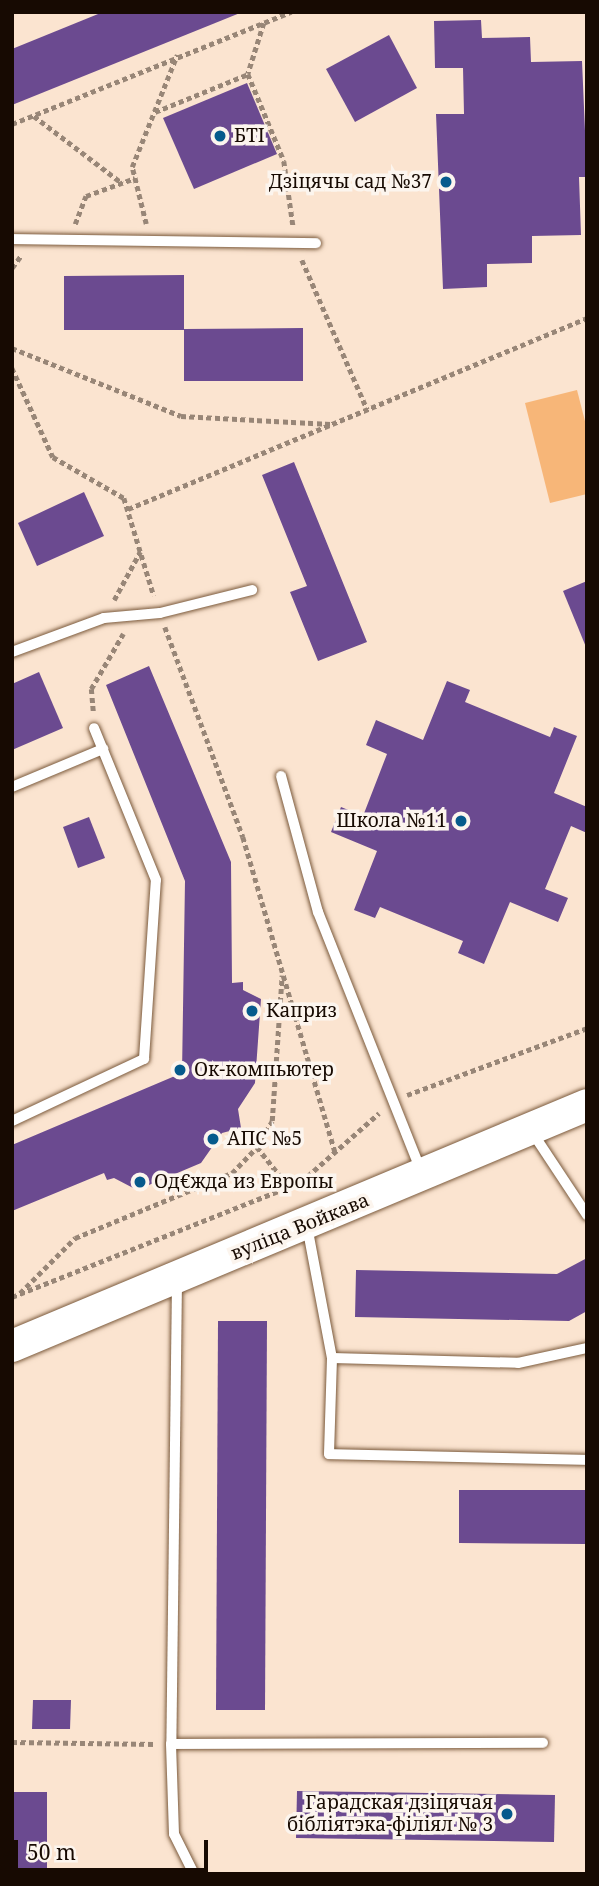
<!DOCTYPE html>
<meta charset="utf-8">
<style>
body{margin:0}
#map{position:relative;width:599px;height:1886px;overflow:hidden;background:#fbe4d0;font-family:"Noto Serif",serif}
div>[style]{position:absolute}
.green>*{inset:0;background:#f7b678}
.building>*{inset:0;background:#6b4a90}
.path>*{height:4.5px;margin-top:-2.25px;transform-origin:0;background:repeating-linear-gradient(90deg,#988677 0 5px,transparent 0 8.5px)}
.roads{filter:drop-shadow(0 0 2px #7b5a3c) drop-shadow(0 0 2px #7b5a3c)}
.service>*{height:10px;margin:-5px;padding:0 5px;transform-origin:5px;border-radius:5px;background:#fff}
.secondary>*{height:32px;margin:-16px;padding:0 16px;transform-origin:16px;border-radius:16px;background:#fff}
.dots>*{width:19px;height:19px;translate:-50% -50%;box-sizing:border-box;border:4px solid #fcf5ee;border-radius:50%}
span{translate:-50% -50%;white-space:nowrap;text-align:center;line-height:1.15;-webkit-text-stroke:7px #fcf5ee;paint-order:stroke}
.poi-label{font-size:19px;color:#170a02}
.left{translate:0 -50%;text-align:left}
.right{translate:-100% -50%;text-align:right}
.street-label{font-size:19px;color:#170a02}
.frame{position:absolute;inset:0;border:14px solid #170a02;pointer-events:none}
.scale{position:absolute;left:14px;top:1840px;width:194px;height:32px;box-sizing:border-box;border:4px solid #170a02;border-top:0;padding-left:9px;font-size:21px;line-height:24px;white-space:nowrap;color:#170a02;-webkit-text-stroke:5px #fcf5ee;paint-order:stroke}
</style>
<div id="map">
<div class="green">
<div style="clip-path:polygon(577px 390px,587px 429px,587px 494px,550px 503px,525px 403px)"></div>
</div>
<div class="building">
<div style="clip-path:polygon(103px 12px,240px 12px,240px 13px,12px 105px,12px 49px)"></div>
<div style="clip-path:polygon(481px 20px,482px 38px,530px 37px,531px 62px,582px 61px,587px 177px,579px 177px,581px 235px,532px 236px,532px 263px,487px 264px,487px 287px,443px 289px,436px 114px,464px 114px,463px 68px,435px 68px,434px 21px)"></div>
<div style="clip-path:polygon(389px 35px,417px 88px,355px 122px,326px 69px)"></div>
<div style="clip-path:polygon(247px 83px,277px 154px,194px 189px,163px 118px)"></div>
<div style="clip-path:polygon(184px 275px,184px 330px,64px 330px,64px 276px)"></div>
<div style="clip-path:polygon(303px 328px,303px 381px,184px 381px,184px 329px)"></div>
<div style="clip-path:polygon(294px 462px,367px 642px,318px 661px,290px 592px,307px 586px,262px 475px)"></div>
<div style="clip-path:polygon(84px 492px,104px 536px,37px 566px,18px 523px)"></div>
<div style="clip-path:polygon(587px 581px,587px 647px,586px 647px,563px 591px)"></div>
<div style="clip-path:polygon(149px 666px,231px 862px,232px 983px,243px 982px,243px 990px,261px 999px,255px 1083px,238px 1109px,241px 1128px,222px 1133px,201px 1163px,137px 1190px,114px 1178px,107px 1180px,104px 1173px,12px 1211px,12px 1145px,182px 1073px,185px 881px,106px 685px)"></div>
<div style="clip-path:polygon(39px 672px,63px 728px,12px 750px,12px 684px)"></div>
<div style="clip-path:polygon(447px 681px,470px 690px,465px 702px,550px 737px,554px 727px,577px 736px,554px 793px,587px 807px,587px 833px,571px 826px,545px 889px,568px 898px,558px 922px,510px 902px,484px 964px,458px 953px,463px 941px,380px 907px,375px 918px,354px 910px,377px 851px,331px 832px,341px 807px,363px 816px,387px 754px,366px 745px,376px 720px,423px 740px)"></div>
<div style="clip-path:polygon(89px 817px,105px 858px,78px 868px,63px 827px)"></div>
<div style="clip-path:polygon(587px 1258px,587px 1311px,569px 1321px,355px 1317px,356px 1270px,557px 1274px)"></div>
<div style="clip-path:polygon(218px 1321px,267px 1321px,265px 1710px,216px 1710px)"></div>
<div style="clip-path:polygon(459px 1490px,587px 1490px,587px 1544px,459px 1543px)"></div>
<div style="clip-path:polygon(33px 1700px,71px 1700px,70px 1729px,32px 1729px)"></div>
<div style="clip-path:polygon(297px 1791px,555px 1795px,554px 1842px,296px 1838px)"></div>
<div style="clip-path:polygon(12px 1792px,47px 1792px,47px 1874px,12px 1874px)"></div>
</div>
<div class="path">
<div style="left:264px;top:23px;width:53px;rotate:107.4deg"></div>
<div style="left:248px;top:74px;width:94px;rotate:67.5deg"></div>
<div style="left:284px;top:161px;width:65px;rotate:82deg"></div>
<div style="left:155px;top:112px;width:100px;rotate:-22.2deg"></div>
<div style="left:34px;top:116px;width:111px;rotate:37.3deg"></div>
<div style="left:12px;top:124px;width:301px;rotate:-21.9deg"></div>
<div style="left:75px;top:224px;width:30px;rotate:-69deg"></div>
<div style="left:86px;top:196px;width:52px;rotate:-20.2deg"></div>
<div style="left:146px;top:224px;width:59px;rotate:-103.8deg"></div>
<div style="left:132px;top:167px;width:121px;rotate:-68.1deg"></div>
<div style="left:302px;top:260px;width:163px;rotate:66.4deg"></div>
<div style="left:12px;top:268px;width:14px;rotate:-54deg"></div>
<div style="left:12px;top:348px;width:182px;rotate:21.9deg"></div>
<div style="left:181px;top:416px;width:150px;rotate:3.1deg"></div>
<div style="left:12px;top:368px;width:98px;rotate:65.3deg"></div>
<div style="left:53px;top:457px;width:82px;rotate:30deg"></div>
<div style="left:124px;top:498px;width:102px;rotate:73deg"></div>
<div style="left:128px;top:509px;width:497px;rotate:-22.6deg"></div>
<div style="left:114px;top:600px;width:55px;rotate:-61.6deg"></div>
<div style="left:165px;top:627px;width:224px;rotate:69.6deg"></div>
<div style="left:243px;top:837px;width:328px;rotate:73.7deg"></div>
<div style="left:93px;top:711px;width:22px;rotate:-95deg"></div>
<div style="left:91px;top:689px;width:64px;rotate:-59.8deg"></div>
<div style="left:407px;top:1095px;width:192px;rotate:-20.4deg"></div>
<div style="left:257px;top:1147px;width:51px;rotate:51.3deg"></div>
<div style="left:20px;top:1293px;width:78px;rotate:-45deg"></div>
<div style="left:75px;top:1238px;width:170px;rotate:-22.5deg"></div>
<div style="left:232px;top:1173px;width:36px;rotate:-46deg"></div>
<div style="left:257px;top:1147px;width:30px;rotate:-60deg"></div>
<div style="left:272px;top:1121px;width:146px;rotate:-86.1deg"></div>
<div style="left:12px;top:1297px;width:311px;rotate:-21.7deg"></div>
<div style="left:301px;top:1182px;width:104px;rotate:-41.5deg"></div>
<div style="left:12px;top:1742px;width:143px;rotate:0.8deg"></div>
</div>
<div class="roads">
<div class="service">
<div style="left:12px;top:239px;width:304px;rotate:0.8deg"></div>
<div style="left:12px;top:652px;width:98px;rotate:-20.3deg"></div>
<div style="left:104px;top:618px;width:56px;rotate:-5.1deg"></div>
<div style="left:160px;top:613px;width:95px;rotate:-14deg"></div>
<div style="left:281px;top:776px;width:141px;rotate:74.8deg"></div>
<div style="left:318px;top:912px;width:279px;rotate:68.3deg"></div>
<div style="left:12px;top:787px;width:99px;rotate:-22.7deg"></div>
<div style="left:12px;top:1121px;width:146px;rotate:-25.2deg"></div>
<div style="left:144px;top:1059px;width:179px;rotate:-86.2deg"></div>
<div style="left:156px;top:880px;width:164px;rotate:-112.2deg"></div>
<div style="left:532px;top:1132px;width:100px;rotate:56.5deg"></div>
<div style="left:307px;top:1226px;width:134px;rotate:79.3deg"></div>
<div style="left:332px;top:1358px;width:96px;rotate:91.8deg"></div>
<div style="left:329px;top:1454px;width:258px;rotate:1.3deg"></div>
<div style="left:177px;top:1281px;width:463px;rotate:90.7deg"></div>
<div style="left:171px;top:1744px;width:372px;rotate:-0.2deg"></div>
<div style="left:332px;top:1358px;width:186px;rotate:1.5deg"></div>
<div style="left:518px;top:1363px;width:71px;rotate:-12.3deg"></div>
<div style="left:171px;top:1744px;width:90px;rotate:88.1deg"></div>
<div style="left:174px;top:1834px;width:45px;rotate:63.4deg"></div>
</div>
<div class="secondary">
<div style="left:12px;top:1346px;width:623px;rotate:-22.74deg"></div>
</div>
</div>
<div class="dots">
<div style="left:220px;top:136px;background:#065a8c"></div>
<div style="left:446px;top:182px;background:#065a8c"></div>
<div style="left:461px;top:821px;background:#065a8c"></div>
<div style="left:252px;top:1011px;background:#065a8c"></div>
<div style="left:180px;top:1070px;background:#065a8c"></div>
<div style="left:213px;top:1139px;background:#065a8c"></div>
<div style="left:140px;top:1182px;background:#065a8c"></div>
<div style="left:507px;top:1814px;background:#065a8c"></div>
</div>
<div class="poi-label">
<span class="left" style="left:234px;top:136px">БТІ</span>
<span class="right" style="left:432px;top:182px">Дзіцячы сад №37</span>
<span class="right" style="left:447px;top:821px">Школа №11</span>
<span class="left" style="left:266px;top:1011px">Каприз</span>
<span class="left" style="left:194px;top:1070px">Ок-компьютер</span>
<span class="left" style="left:227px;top:1139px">АПС №5</span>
<span class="left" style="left:154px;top:1182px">Од€жда из Европы</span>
<span class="right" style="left:493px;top:1814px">Гарадская дзіцячая<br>бібліятэка-філіял № 3</span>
</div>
<div class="street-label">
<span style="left:300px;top:1227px;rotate:-22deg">вуліца Войкава</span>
</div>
<div class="frame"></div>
<div class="scale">50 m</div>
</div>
